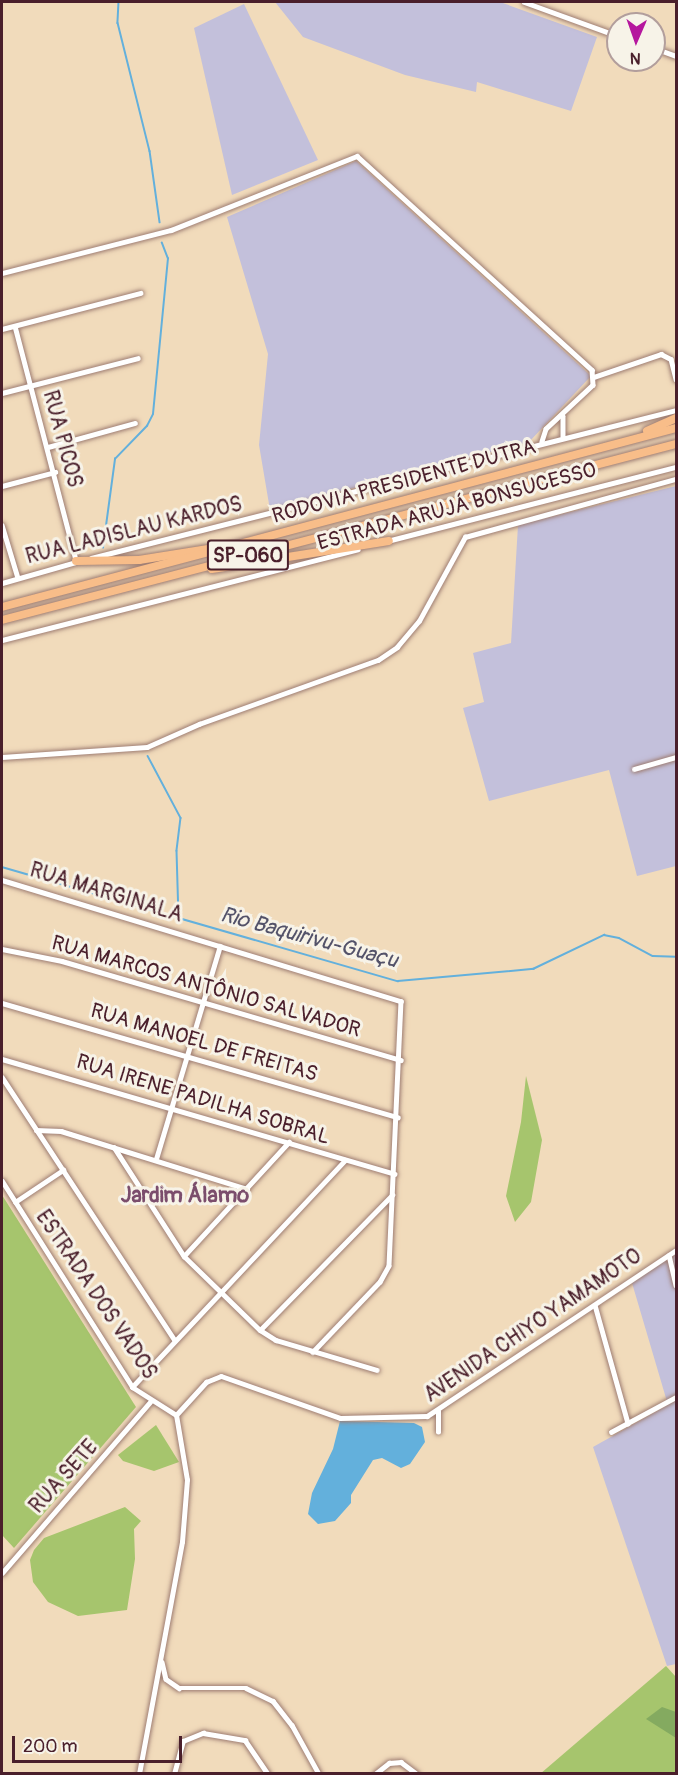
<!DOCTYPE html>
<meta charset="utf-8">
<style>
body{margin:0}
#map{position:relative;width:678px;height:1775px;overflow:hidden;background:#f1dbbb;font-family:Pangolin,sans-serif}
div>[style]{position:absolute}
.industrial>*{inset:0;background:#c3c0db}
.green>*{inset:0;background:#a6c56d}
.forest>*{inset:0;background:#84aa60}
.water>*{inset:0;background:#63b0dc}
.stream>*{height:1.5px;margin:-0.75px;padding:0 0.75px;transform-origin:0.75px;border-radius:0.75px;background:#63b0dc}
.roads{filter:drop-shadow(0 0 2px #9e7d73) drop-shadow(0 0 2px #9e7d73)}
.minor>*{height:4.5px;margin:-2.25px;padding:0 2.25px;transform-origin:2.25px;border-radius:2.25px;background:#fff}
.tertiary>*{height:5px;margin:-2.5px;padding:0 2.5px;transform-origin:2.5px;border-radius:2.5px;background:#fff}
.motorway>*{height:8px;margin:-4px;padding:0 4px;transform-origin:4px;border-radius:4px;background:#f8bd89}
span{translate:-50% -50%;white-space:nowrap;text-align:center;line-height:1.15;-webkit-text-stroke:6px #f7f3e8;paint-order:stroke}
.shield-label span{padding:2px 4px;background:#f7f3e8;border:2px solid;border-radius:4px;-webkit-text-stroke-width:0}
.shield-label{font-size:20px;color:#4a1f2b;font-weight:700}
.street-label{font-size:21px;color:#4a1f2b}
.water-label{font-size:22px;color:#535269;font-style:italic}
.neighbourhood-label{font-size:22px;color:#7b4d6c;font-weight:700}
.frame{position:absolute;inset:0;border:3px solid #4a1f2b;pointer-events:none}
.north{position:absolute;left:606px;top:12px;width:60px;height:60px;box-sizing:border-box;background:#f7f3e8;border:2px solid #b29e9c;border-radius:50%;rotate:182deg;font-size:16px;font-weight:700;line-height:24px;text-align:center;color:#4a1f2b}
.north::after{content:'';display:block;margin:auto;width:21px;height:27px;background:#b5179e;clip-path:polygon(50% 0,100% 100%,50% 72%,0 100%)}
.scale{position:absolute;left:12px;top:1736px;width:170px;height:27px;box-sizing:border-box;border:3px solid #4a1f2b;border-top:0;padding-left:8px;font-size:18px;line-height:21px;white-space:nowrap;color:#4a1f2b;-webkit-text-stroke:4px #f7f3e8;paint-order:stroke}
</style>
<div id="map">
<div class="industrial">
<div style="clip-path:polygon(275px 2px,500px 2px,597px 37px,571px 111px,477px 82px,476px 92px,405px 75px,303px 37px)"></div>
<div style="clip-path:polygon(244px 4px,318px 160px,232px 195px,194px 28px)"></div>
<div style="clip-path:polygon(356px 161px,591px 376px,529px 442px,270px 510px,259px 445px,268px 354px,227px 217px)"></div>
<div style="clip-path:polygon(676px 486px,676px 866px,637px 876px,609px 770px,489px 801px,463px 708px,484px 702px,473px 653px,511px 643px,518px 525px)"></div>
<div style="clip-path:polygon(676px 1253px,676px 1664px,667px 1666px,593px 1447px,668px 1405px,632px 1283px)"></div>
</div>
<div class="green">
<div style="clip-path:polygon(526px 1076px,542px 1140px,531px 1202px,515px 1222px,506px 1196px,521px 1122px)"></div>
<div style="clip-path:polygon(2px 1195px,136px 1407px,14px 1548px,2px 1535px)"></div>
<div style="clip-path:polygon(156px 1425px,179px 1462px,154px 1471px,123px 1461px,118px 1455px)"></div>
<div style="clip-path:polygon(125px 1507px,141px 1521px,134px 1529px,135px 1559px,127px 1610px,78px 1616px,48px 1602px,33px 1582px,30px 1560px,34px 1550px,44px 1538px)"></div>
<div style="clip-path:polygon(666px 1666px,676px 1677px,676px 1773px,540px 1774px)"></div>
</div>
<div class="forest">
<div style="clip-path:polygon(662px 1707px,676px 1712px,676px 1738px,646px 1719px)"></div>
</div>
<div class="water">
<div style="clip-path:polygon(340px 1421px,414px 1423px,422px 1427px,425px 1442px,410px 1464px,401px 1468px,382px 1458px,373px 1460px,351px 1495px,351px 1503px,335px 1521px,318px 1524px,308px 1514px,312px 1493px,333px 1449px)"></div>
</div>
<div class="stream">
<div style="left:119px;top:2px;width:21px;rotate:93deg"></div>
<div style="left:118px;top:23px;width:132px;rotate:76deg"></div>
<div style="left:150px;top:151px;width:72px;rotate:82deg"></div>
<div style="left:103px;top:548px;width:90px;rotate:-82.3deg"></div>
<div style="left:115px;top:459px;width:46px;rotate:-45.9deg"></div>
<div style="left:147px;top:426px;width:13px;rotate:-63deg"></div>
<div style="left:153px;top:414px;width:156px;rotate:-84.5deg"></div>
<div style="left:168px;top:259px;width:17px;rotate:-111deg"></div>
<div style="left:148px;top:756px;width:70px;rotate:62deg"></div>
<div style="left:181px;top:818px;width:33px;rotate:97deg"></div>
<div style="left:177px;top:851px;width:66px;rotate:88.3deg"></div>
<div style="left:2px;top:867px;width:412px;rotate:16.1deg"></div>
<div style="left:398px;top:981px;width:136px;rotate:-5.1deg"></div>
<div style="left:533px;top:969px;width:79px;rotate:-25.6deg"></div>
<div style="left:604px;top:935px;width:15px;rotate:11deg"></div>
<div style="left:619px;top:938px;width:38px;rotate:28deg"></div>
<div style="left:653px;top:956px;width:23px;rotate:2deg"></div>
</div>
<div class="roads">
<div class="minor">
<div style="left:2px;top:273px;width:174px;rotate:-14.3deg"></div>
<div style="left:171px;top:230px;width:200px;rotate:-21.7deg"></div>
<div style="left:357px;top:156px;width:318px;rotate:42.3deg"></div>
<div style="left:592px;top:370px;width:15px;rotate:86deg"></div>
<div style="left:593px;top:385px;width:64px;rotate:136.9deg"></div>
<div style="left:546px;top:429px;width:13px;rotate:108deg"></div>
<div style="left:15px;top:326px;width:243px;rotate:75.4deg"></div>
<div style="left:2px;top:329px;width:143px;rotate:-14.6deg"></div>
<div style="left:594px;top:377px;width:71px;rotate:-18.9deg"></div>
<div style="left:661px;top:354px;width:11px;rotate:27deg"></div>
<div style="left:671px;top:359px;width:21px;rotate:76deg"></div>
<div style="left:2px;top:393px;width:140px;rotate:-14.4deg"></div>
<div style="left:563px;top:416px;width:20px;rotate:90deg"></div>
<div style="left:48px;top:447px;width:90px;rotate:-15.4deg"></div>
<div style="left:2px;top:486px;width:55px;rotate:-14.8deg"></div>
<div style="left:2px;top:525px;width:55px;rotate:73.2deg"></div>
<div style="left:2px;top:757px;width:145px;rotate:-3.9deg"></div>
<div style="left:147px;top:747px;width:57px;rotate:-23.9deg"></div>
<div style="left:199px;top:724px;width:190px;rotate:-19.7deg"></div>
<div style="left:378px;top:660px;width:23px;rotate:-34deg"></div>
<div style="left:397px;top:647px;width:34px;rotate:-50deg"></div>
<div style="left:419px;top:621px;width:96px;rotate:-61.3deg"></div>
<div style="left:465px;top:537px;width:219px;rotate:-15.4deg"></div>
<div style="left:634px;top:769px;width:44px;rotate:-15.9deg"></div>
<div style="left:2px;top:880px;width:417px;rotate:16.9deg"></div>
<div style="left:401px;top:1001px;width:265px;rotate:92.6deg"></div>
<div style="left:389px;top:1266px;width:18px;rotate:119deg"></div>
<div style="left:380px;top:1282px;width:97px;rotate:133.7deg"></div>
<div style="left:2px;top:949px;width:61px;rotate:11.3deg"></div>
<div style="left:62px;top:961px;width:353px;rotate:16.3deg"></div>
<div style="left:2px;top:1003px;width:412px;rotate:16.1deg"></div>
<div style="left:2px;top:1059px;width:409px;rotate:16.3deg"></div>
<div style="left:2px;top:1077px;width:315px;rotate:56.7deg"></div>
<div style="left:36px;top:1130px;width:25px;rotate:2deg"></div>
<div style="left:61px;top:1131px;width:195px;rotate:17.3deg"></div>
<div style="left:114px;top:1147px;width:130px;rotate:57.3deg"></div>
<div style="left:184px;top:1256px;width:106px;rotate:44.2deg"></div>
<div style="left:260px;top:1330px;width:19px;rotate:32deg"></div>
<div style="left:276px;top:1340px;width:105px;rotate:16.5deg"></div>
<div style="left:156px;top:1159px;width:222px;rotate:-73.3deg"></div>
<div style="left:15px;top:1202px;width:58px;rotate:-33.7deg"></div>
<div style="left:669px;top:1255px;width:31px;rotate:77deg"></div>
<div style="left:184px;top:1256px;width:155px;rotate:-47.4deg"></div>
<div style="left:595px;top:1305px;width:123px;rotate:74.4deg"></div>
<div style="left:260px;top:1330px;width:189px;rotate:-45.6deg"></div>
<div style="left:132px;top:1387px;width:311px;rotate:-46.8deg"></div>
<div style="left:438px;top:1432px;width:21px;rotate:-90deg"></div>
<div style="left:611px;top:1432px;width:74px;rotate:-28.3deg"></div>
<div style="left:2px;top:1573px;width:226px;rotate:-49.1deg"></div>
<div style="left:162px;top:1662px;width:17px;rotate:77deg"></div>
<div style="left:166px;top:1679px;width:16px;rotate:35deg"></div>
<div style="left:179px;top:1688px;width:67px"></div>
<div style="left:246px;top:1688px;width:30px;rotate:26deg"></div>
<div style="left:273px;top:1701px;width:31px;rotate:52deg"></div>
<div style="left:292px;top:1725px;width:56px;rotate:61.1deg"></div>
<div style="left:139px;top:1774px;width:236px;rotate:-79.5deg"></div>
<div style="left:182px;top:1542px;width:62px;rotate:-85.4deg"></div>
<div style="left:187px;top:1480px;width:66px;rotate:-99.6deg"></div>
<div style="left:174px;top:1774px;width:34px;rotate:-75deg"></div>
<div style="left:183px;top:1741px;width:22px;rotate:-22deg"></div>
<div style="left:203px;top:1733px;width:43px;rotate:9.5deg"></div>
<div style="left:245px;top:1740px;width:41px;rotate:55.9deg"></div>
<div style="left:375px;top:1774px;width:18px;rotate:-38deg"></div>
<div style="left:389px;top:1763px;width:12px;rotate:-5deg"></div>
<div style="left:401px;top:1762px;width:20px;rotate:37deg"></div>
</div>
<div class="tertiary">
<div style="left:524px;top:2px;width:100px;rotate:19.9deg"></div>
<div style="left:654px;top:48px;width:23px;rotate:20deg"></div>
<div style="left:387px;top:541px;width:298px;rotate:-14.4deg"></div>
<div style="left:91px;top:558px;width:603px;rotate:-14.2deg"></div>
<div style="left:2px;top:583px;width:80px;rotate:-15.9deg"></div>
<div style="left:2px;top:640px;width:367px;rotate:-14.3deg"></div>
<div style="left:2px;top:1181px;width:244px;rotate:57.7deg"></div>
<div style="left:132px;top:1387px;width:52px;rotate:32.5deg"></div>
<div style="left:176px;top:1415px;width:45px;rotate:-47.7deg"></div>
<div style="left:206px;top:1382px;width:16px;rotate:-22deg"></div>
<div style="left:221px;top:1376px;width:126px;rotate:19.4deg"></div>
<div style="left:340px;top:1418px;width:87px;rotate:-1.3deg"></div>
<div style="left:427px;top:1416px;width:299px;rotate:-33.7deg"></div>
</div>
<div class="motorway">
<div style="left:647px;top:431px;width:32px;rotate:-24deg"></div>
<div style="left:76px;top:561px;width:63px;rotate:-0.9deg"></div>
<div style="left:139px;top:560px;width:70px;rotate:-9.1deg"></div>
<div style="left:212px;top:569px;width:179px;rotate:-9deg"></div>
<div style="left:2px;top:607px;width:697px;rotate:-14.87deg"></div>
<div style="left:2px;top:620px;width:697px;rotate:-14.63deg"></div>
</div>
</div>
<div class="shield-label">
<span style="left:248px;top:555px">SP-060</span>
</div>
<div class="street-label">
<span style="left:62px;top:439px;rotate:75deg">RUA PICOS</span>
<span style="left:404px;top:482px;rotate:-15deg">RODOVIA PRESIDENTE DUTRA</span>
<span style="left:457px;top:507px;rotate:-15deg">ESTRADA ARUJÁ BONSUCESSO</span>
<span style="left:134px;top:531px;rotate:-14deg">RUA LADISLAU KARDOS</span>
<span style="left:106px;top:893px;rotate:17deg">RUA MARGINALA</span>
<span style="left:206px;top:987px;rotate:16deg">RUA MARCOS ANTÔNIO SALVADOR</span>
<span style="left:204px;top:1043px;rotate:16deg">RUA MANOEL DE FREITAS</span>
<span style="left:203px;top:1100px;rotate:17deg">RUA IRENE PADILHA SOBRAL</span>
<span style="left:96px;top:1295px;rotate:56deg">ESTRADA DOS VADOS</span>
<span style="left:533px;top:1326px;rotate:-34deg">AVENIDA CHIYO YAMAMOTO</span>
<span style="left:64px;top:1477px;rotate:-48deg">RUA SETE</span>
</div>
<div class="water-label">
<span style="left:309px;top:938px;rotate:15deg">Rio Baquirivu-Guaçu</span>
</div>
<div class="neighbourhood-label">
<span style="left:185px;top:1196px">Jardim Álamo</span>
</div>
<div class="frame"></div>
<div class="north">N</div>
<div class="scale">200 m</div>
</div>
